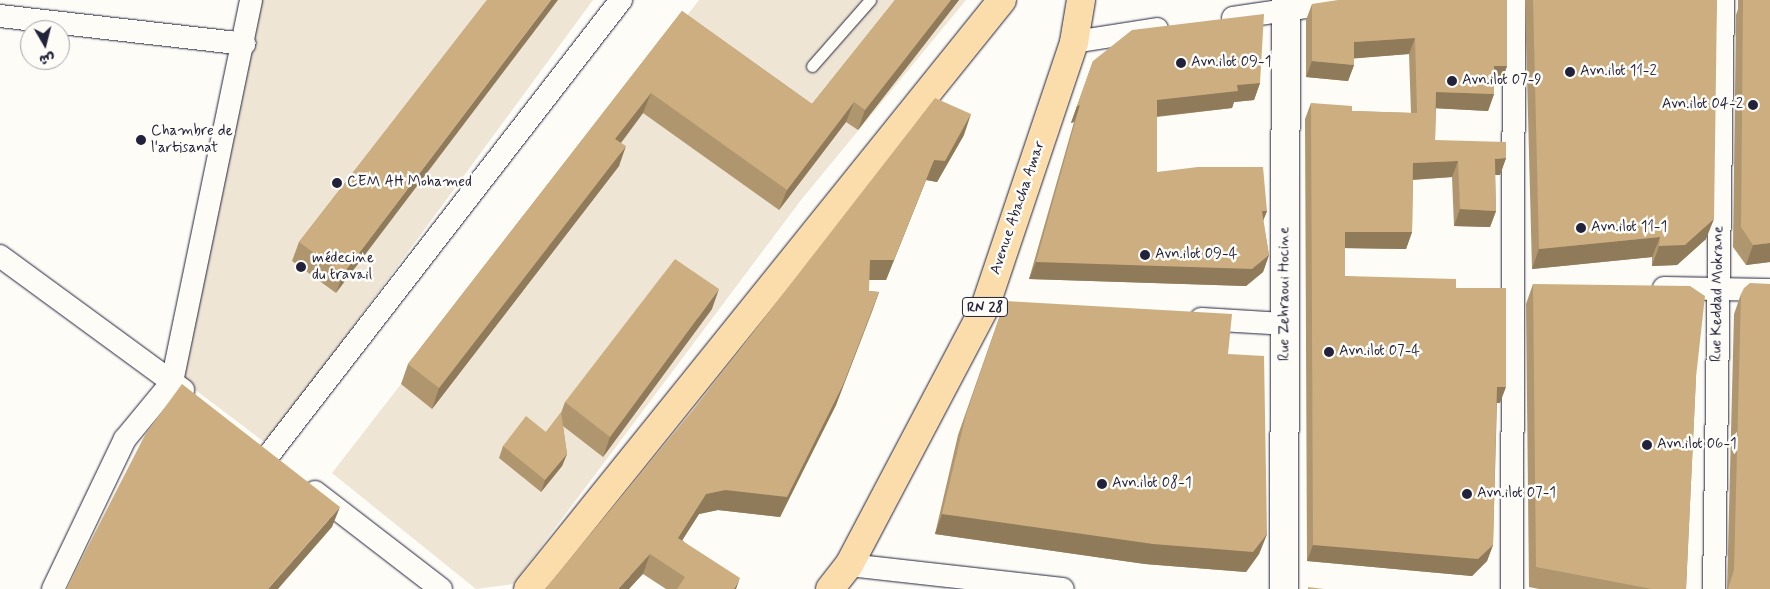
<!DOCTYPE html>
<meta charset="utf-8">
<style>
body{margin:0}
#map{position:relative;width:1770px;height:589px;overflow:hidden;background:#fdfcf7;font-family:Mynerve,"Playpen Sans Arabic",sans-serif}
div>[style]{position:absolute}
.built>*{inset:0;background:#eee5d4}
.roads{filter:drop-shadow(0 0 1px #22223b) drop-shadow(0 0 1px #22223b)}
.lane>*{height:11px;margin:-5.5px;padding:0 5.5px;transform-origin:5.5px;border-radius:5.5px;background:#fdfcf7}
.street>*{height:22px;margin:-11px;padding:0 11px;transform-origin:11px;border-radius:11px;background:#fdfcf7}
.secondary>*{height:28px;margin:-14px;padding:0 14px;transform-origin:14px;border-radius:14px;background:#fdfcf7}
.primary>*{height:28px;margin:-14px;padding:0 14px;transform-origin:14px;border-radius:14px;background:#fbddab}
.wall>*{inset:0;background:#af966f}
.shaded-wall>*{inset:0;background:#8f7a5a}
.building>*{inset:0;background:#ccae81}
.dots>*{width:14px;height:14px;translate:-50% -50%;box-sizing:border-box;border:2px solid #fdfcf7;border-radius:50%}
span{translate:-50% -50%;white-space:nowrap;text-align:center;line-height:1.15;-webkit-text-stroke:5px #fdfcf7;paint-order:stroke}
.shield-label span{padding:1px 4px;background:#fdfcf7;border:1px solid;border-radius:4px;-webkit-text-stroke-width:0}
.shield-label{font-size:14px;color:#22223b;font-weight:700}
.poi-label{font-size:15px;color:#22223b}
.left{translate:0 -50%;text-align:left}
.right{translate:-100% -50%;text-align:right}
.street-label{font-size:15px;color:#22223b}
.north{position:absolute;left:20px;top:20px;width:50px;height:50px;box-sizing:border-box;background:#fdfcf7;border:1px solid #a5a5ac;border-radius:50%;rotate:172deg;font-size:14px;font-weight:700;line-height:20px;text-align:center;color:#22223b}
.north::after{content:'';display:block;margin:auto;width:18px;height:22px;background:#22223b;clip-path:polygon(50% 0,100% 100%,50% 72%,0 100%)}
</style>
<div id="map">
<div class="built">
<div style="clip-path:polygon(260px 0,593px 0,267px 444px,181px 379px)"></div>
<div style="clip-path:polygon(699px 0,966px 0,801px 200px,513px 584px,476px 589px,332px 473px)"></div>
</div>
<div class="roads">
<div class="lane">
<div style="left:812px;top:66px;width:88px;rotate:-48.7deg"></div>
</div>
<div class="street">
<div style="left:0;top:16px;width:246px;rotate:6.5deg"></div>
<div style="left:1233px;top:18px;width:120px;rotate:-8.6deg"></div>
<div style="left:1074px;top:42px;width:84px;rotate:-8.9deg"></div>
<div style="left:0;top:256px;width:227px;rotate:36.2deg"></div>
<div style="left:1664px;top:288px;width:106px;rotate:1.1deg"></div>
<div style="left:1201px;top:319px;width:84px;rotate:3.4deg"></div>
<div style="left:268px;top:456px;width:577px;rotate:-52.26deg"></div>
<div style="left:315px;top:492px;width:159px;rotate:37.6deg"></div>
<div style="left:849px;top:565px;width:215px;rotate:6.4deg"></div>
<div style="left:53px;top:589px;width:166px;rotate:-64.4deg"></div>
<div style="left:125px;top:439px;width:74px;rotate:-50.5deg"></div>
<div style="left:172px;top:382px;width:390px;rotate:-78.3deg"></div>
<div style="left:1512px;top:589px;width:589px;rotate:-89.81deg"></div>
<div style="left:1714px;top:589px;width:589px;rotate:-89.12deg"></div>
</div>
<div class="secondary">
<div style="left:1284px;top:589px;width:589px;rotate:-89.81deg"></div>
</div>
<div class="primary">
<div style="left:528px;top:589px;width:756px;rotate:-51.17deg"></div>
<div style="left:830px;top:589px;width:31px;rotate:-52deg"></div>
<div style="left:849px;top:565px;width:292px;rotate:-62.2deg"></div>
<div style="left:985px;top:307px;width:280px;rotate:-71.4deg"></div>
<div style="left:1074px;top:42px;width:43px;rotate:-80.5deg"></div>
</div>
</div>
<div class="wall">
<div style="clip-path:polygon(487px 0,336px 293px,292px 261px,299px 242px)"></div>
<div style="clip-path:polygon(895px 0,959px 0,858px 130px,846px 122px,779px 210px,643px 113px,621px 143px,619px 166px,432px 409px,401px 384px,408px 364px,682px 11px,812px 104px)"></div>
<div style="clip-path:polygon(1525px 0,1717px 0,1706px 239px,1677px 265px,1652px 266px,1652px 257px,1532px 269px)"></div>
<div style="clip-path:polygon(1738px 0,1770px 0,1770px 262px,1746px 265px,1733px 247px,1736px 15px,1738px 9px)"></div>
<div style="clip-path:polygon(1312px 4px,1507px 66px,1501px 83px,1494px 83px,1494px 94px,1488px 111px,1436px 108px,1435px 140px,1506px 158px,1500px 175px,1495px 175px,1496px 211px,1490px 227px,1454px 226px,1452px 177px,1413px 180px,1412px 232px,1406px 249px,1345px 248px,1345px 276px,1456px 288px,1500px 403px,1497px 403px,1493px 545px,1487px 561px,1472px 576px,1307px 561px,1305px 119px,1311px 103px,1352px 111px,1411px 113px,1409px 54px,1354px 58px,1354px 65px,1348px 81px,1306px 77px,1306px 20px)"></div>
<div style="clip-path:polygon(1093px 61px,1260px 83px,1254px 100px,1234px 102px,1232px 108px,1157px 117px,1157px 172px,1267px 211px,1263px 221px,1269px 255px,1263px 272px,1246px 286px,1029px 279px,1074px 122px,1071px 123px)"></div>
<div style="clip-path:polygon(964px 135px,937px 182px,926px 180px,886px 280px,869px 280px,869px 291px,879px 292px,872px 312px,836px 405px,780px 517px,718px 510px,699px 514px,682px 540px,736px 589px,666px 589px,643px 574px,545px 589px)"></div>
<div style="clip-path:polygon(1533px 284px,1696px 377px,1686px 589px,1539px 589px,1529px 587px,1526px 304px)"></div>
<div style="clip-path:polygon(1741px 294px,1770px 589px,1727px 589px,1734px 314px)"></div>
<div style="clip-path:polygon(1005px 301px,1228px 354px,1267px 534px,1259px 554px,1246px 572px,1145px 564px,935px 534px,958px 435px)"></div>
<div style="clip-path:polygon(712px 309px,603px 457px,563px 426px,567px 454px,562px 466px,541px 492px,499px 458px,503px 446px,546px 432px,561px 413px,565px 402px)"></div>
</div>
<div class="shaded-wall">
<div style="clip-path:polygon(551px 0,558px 0,336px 293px,343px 274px)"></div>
<div style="clip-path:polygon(951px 0,959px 0,858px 130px,865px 110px)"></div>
<div style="clip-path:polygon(1415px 38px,1409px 54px,1348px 59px,1354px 42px)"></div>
<div style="clip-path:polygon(1312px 61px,1354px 65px,1348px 81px,1306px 77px)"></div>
<div style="clip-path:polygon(1494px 66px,1507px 66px,1501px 83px,1488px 83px)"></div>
<div style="clip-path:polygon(1260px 83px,1254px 100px,1234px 102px,1232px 108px,1151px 117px,1157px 100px,1237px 85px)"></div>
<div style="clip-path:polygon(1436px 92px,1494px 94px,1488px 111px,1430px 108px)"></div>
<div style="clip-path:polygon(651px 93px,643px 113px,608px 160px,615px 139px)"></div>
<div style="clip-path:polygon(854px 102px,846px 122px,779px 210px,787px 190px)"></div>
<div style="clip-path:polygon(1080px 105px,1074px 122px,1071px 123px,1077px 106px)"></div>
<div style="clip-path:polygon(971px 114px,964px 135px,937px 182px,926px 180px,886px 280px,862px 280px,870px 260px,934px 160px)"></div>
<div style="clip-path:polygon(626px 146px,619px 166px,432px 409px,439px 388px)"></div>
<div style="clip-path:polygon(1506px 158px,1500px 175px,1489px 175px,1495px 159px)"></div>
<div style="clip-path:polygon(1458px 161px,1452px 177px,1407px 180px,1413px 163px)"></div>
<div style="clip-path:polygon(1460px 209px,1496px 211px,1490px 227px,1454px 226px)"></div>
<div style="clip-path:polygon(1262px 211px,1267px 211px,1260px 228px)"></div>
<div style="clip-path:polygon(1714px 219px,1706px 239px,1677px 265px,1652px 266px,1659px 246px)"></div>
<div style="clip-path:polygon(1345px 232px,1412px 232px,1406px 249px,1339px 248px)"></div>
<div style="clip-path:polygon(1660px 237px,1652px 257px,1532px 269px,1539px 249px)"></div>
<div style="clip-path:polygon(1770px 243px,1770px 262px,1746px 265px,1753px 245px)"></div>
<div style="clip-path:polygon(1269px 255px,1263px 272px,1246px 286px,1029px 279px,1036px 262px)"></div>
<div style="clip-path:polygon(719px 289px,712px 309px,603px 457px,610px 437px)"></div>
<div style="clip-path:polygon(879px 292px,836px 405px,780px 517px,718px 510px,699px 514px,671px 558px,678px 538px,706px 494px,725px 490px)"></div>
<div style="clip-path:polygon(1497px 387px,1506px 387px,1500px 403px,1491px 403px)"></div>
<div style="clip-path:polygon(567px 454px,562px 466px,541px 492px,545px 480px)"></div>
<div style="clip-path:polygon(340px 507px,332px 527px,278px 589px,268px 589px)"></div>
<div style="clip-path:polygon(942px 514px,1267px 534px,1259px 554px,1246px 572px,1145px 564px,935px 534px)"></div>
<div style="clip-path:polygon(1313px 545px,1493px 545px,1487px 561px,1472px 576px,1307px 561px)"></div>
<div style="clip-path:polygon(650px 554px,643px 574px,629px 589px,618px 589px)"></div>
<div style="clip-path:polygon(740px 578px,736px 589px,734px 589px)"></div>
</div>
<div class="building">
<div style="clip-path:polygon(487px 0,551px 0,343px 274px,299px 242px)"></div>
<div style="clip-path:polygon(895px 0,951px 0,865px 110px,854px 102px,787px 190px,651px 93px,615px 139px,626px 146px,439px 388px,408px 364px,682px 11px,812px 104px)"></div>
<div style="clip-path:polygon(1338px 0,1507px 0,1507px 66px,1494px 66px,1494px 94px,1436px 92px,1435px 140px,1506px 142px,1506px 158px,1495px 159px,1496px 211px,1460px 209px,1458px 161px,1413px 163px,1412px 232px,1345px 232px,1345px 276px,1456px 279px,1456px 288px,1506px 288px,1506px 387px,1497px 387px,1493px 545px,1478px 559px,1313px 545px,1311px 103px,1352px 106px,1352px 111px,1417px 113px,1415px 38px,1354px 42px,1354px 65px,1312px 61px,1312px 4px)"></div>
<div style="clip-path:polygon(1533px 0,1717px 0,1714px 219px,1685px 245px,1659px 246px,1660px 237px,1539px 249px)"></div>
<div style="clip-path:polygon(1743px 0,1770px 0,1770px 243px,1753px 245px,1741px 227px)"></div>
<div style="clip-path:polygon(1264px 14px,1260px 83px,1237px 85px,1238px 91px,1157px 100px,1157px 172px,1198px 167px,1263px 167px,1267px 211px,1262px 211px,1269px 255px,1252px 269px,1036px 262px,1080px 105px,1077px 106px,1093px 61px,1132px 30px)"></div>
<div style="clip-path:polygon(935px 98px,971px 114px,945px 161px,934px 160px,894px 260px,870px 260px,869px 291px,879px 292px,843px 385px,787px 497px,725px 490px,706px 494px,678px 538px,740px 578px,734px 589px,677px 589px,685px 577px,650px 554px,618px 589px,545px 589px,692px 411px)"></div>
<div style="clip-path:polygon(675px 259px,719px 289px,610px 437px,565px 402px)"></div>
<div style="clip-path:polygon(1750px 283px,1770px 284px,1770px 589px,1728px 589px,1734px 570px,1741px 294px,1744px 288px)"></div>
<div style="clip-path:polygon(1533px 284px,1690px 286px,1705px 296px,1696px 377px,1686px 589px,1652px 589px,1536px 567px)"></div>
<div style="clip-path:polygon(1005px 301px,1232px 314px,1228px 354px,1264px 356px,1267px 534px,1253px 552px,1153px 544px,942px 514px,966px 415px)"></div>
<div style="clip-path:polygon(182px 384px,340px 507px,268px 589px,66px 589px,146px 433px)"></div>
<div style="clip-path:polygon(561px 412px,567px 454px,545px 480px,503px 446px,526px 416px,546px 432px)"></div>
<div style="clip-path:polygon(1308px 587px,1324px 589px,1308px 589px)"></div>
</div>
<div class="dots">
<div style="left:1181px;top:63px;background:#22223b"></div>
<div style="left:1570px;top:72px;background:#22223b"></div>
<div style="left:1452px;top:81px;background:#22223b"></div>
<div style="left:1753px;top:105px;background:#22223b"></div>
<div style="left:141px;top:140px;background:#22223b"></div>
<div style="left:337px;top:183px;background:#22223b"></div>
<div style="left:1581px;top:228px;background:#22223b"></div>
<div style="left:1145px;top:255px;background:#22223b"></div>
<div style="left:301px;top:267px;background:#22223b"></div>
<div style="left:1329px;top:352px;background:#22223b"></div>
<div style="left:1647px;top:445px;background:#22223b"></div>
<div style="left:1102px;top:484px;background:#22223b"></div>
<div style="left:1467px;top:494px;background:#22223b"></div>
</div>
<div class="shield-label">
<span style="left:985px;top:307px">RN 28</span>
</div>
<div class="poi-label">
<span class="left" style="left:1191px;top:63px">Avn.ilot 09-1</span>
<span class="left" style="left:1580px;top:72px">Avn.ilot 11-2</span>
<span class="left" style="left:1462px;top:81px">Avn.ilot 07-9</span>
<span class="right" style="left:1743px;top:105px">Avn.ilot 04-2</span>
<span class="left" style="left:151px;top:140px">Chambre de<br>l'artisanat</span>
<span class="left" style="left:347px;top:183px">CEM AH Mohamed</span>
<span class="left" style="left:1591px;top:228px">Avn.ilot 11-1</span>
<span class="left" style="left:1155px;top:255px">Avn.ilot 09-4</span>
<span class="left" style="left:312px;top:267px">médecine<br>du travail</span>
<span class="left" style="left:1339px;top:352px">Avn.ilot 07-4</span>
<span class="left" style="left:1657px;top:445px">Avn.ilot 06-1</span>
<span class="left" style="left:1112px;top:484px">Avn.ilot 08-1</span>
<span class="left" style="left:1477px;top:494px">Avn.ilot 07-1</span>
</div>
<div class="street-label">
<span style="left:1018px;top:208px;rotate:-71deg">Avenue Abacha Amar</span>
<span style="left:1285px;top:294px;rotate:-90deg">Rue Zehraoui Hocine</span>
<span style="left:1718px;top:294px;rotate:-89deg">Rue Keddad Mokrane</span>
</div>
<div class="north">ش</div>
</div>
